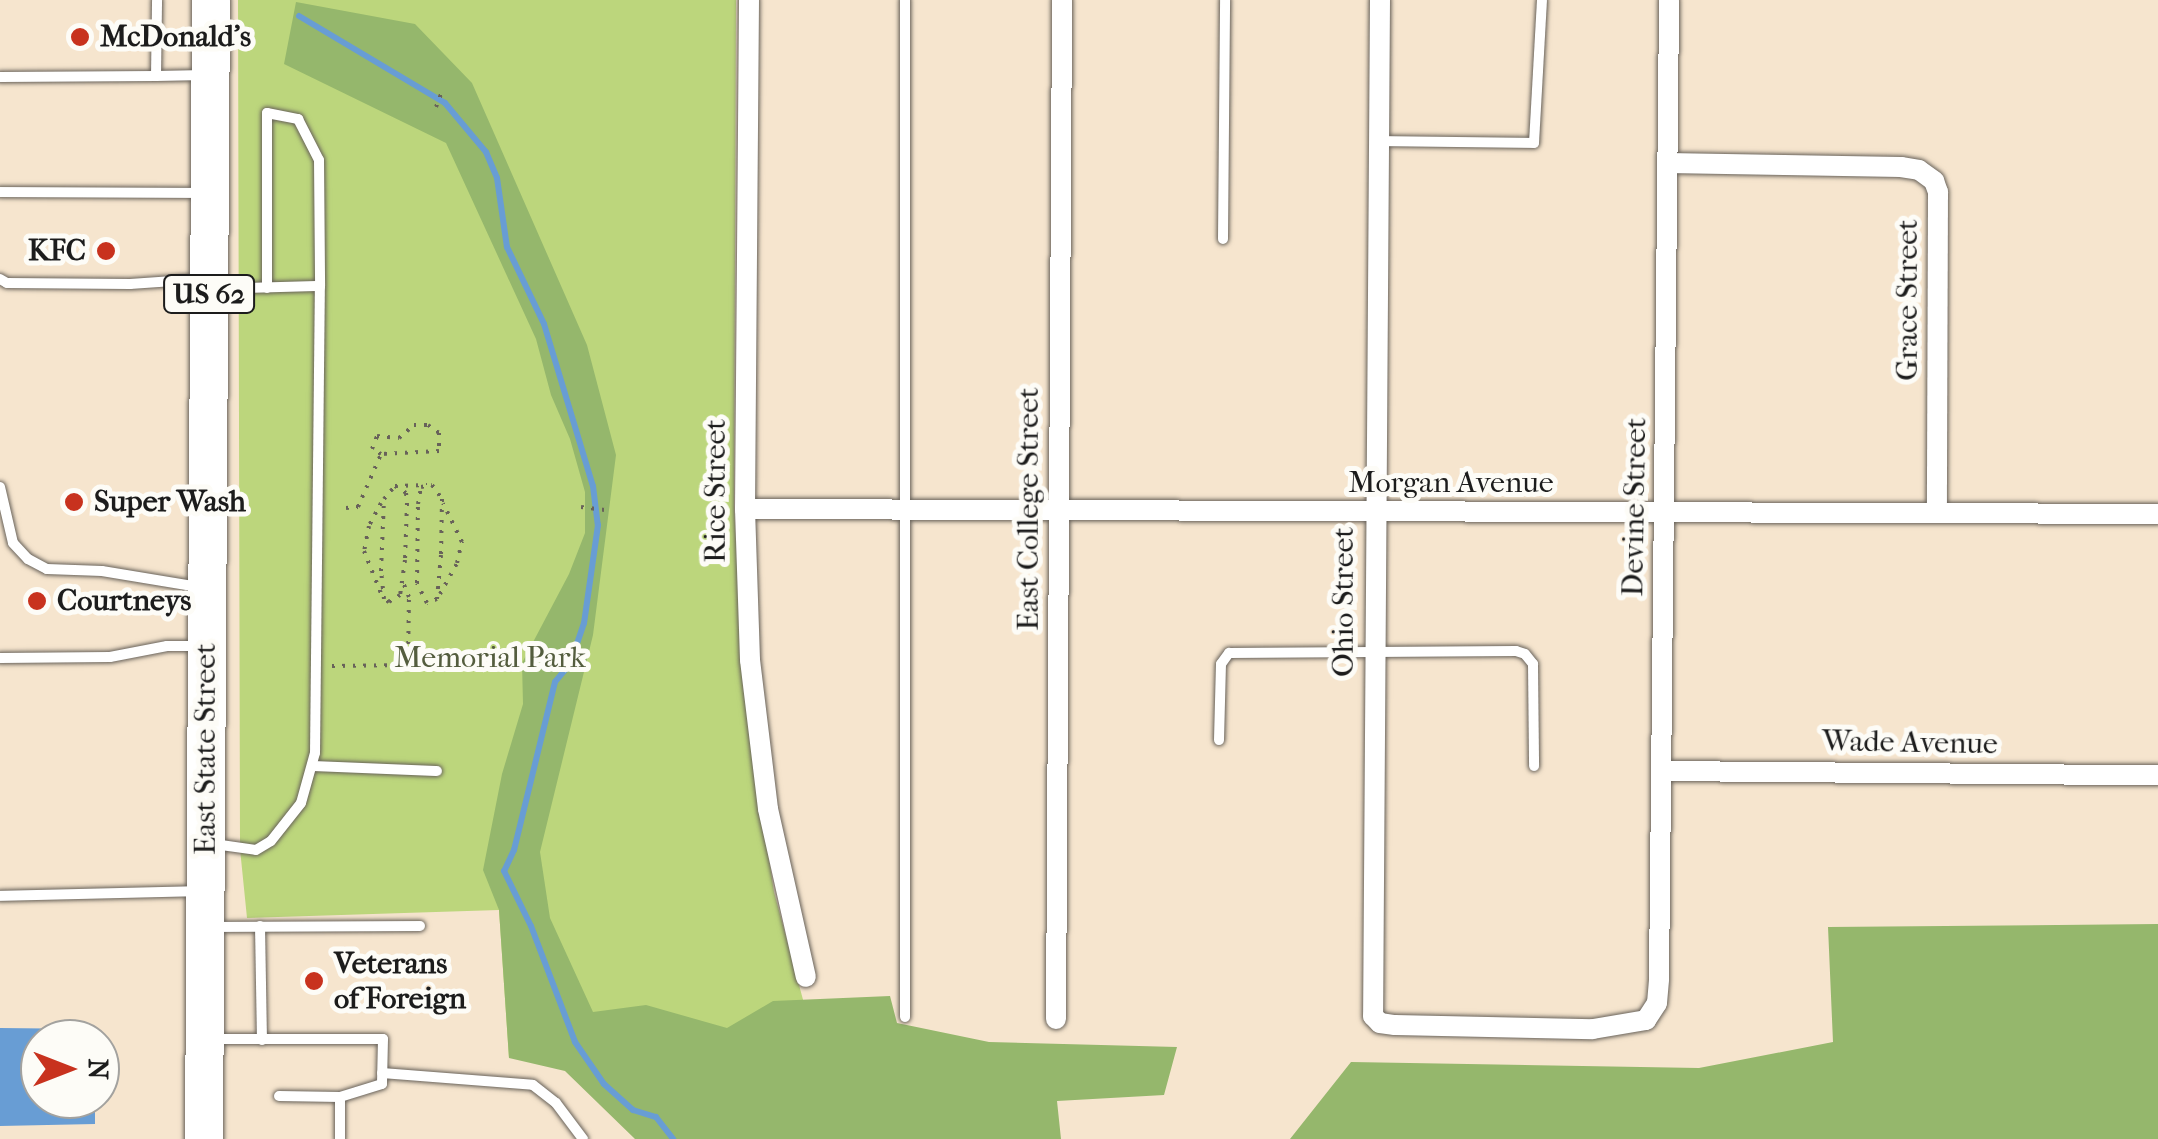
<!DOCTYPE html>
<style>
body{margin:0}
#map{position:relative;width:2158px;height:1139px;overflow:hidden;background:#f6e5ce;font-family:"IM FELL French Canon",serif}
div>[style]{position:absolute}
.green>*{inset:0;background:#bcd67c}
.forest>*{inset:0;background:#95b76c}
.water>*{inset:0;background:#689dd4}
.stream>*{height:6px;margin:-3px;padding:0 3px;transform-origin:3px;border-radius:3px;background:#689dd4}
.path>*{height:4px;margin-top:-2px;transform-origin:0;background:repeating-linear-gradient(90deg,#68625a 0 2.5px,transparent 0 10.5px)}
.roads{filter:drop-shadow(0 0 2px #68625a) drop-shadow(0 0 2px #68625a)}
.lane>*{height:10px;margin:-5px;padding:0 5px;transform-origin:5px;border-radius:5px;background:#fff}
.street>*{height:20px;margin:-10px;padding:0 10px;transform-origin:10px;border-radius:10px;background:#fff}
.highway>*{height:38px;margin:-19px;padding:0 19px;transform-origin:19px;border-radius:19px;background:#fff}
.dots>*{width:28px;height:28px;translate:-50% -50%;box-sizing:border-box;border:5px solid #fdfcf7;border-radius:50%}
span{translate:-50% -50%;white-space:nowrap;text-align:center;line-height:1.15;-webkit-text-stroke:10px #fdfcf7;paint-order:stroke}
.shield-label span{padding:2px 8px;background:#fdfcf7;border:2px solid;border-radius:8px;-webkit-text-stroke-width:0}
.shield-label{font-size:28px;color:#1c1c1c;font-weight:700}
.poi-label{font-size:30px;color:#1c1c1c;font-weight:700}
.left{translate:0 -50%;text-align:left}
.right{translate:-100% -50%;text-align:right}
.street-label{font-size:30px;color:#1c1c1c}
.park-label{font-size:30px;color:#545d3e}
.north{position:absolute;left:20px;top:1019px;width:100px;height:100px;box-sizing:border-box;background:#fdfcf7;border:2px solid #a3a29f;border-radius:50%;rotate:90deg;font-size:28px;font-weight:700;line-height:40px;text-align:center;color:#1c1c1c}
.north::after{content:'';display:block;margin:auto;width:35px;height:45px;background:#c8321e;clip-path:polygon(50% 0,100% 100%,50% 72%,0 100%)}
</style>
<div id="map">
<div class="green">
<div style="clip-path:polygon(238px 0,736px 0,734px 505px,743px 686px,774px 892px,819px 1059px,509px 1058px,499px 910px,247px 918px,240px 849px)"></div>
</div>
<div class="forest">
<div style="clip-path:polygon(296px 2px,415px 24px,472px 83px,587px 345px,616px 455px,593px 635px,540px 852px,550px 918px,593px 1012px,646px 1005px,727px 1028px,773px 1001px,890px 996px,897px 1023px,989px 1042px,1177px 1047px,1164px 1095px,1057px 1101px,1061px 1139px,635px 1139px,565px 1071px,509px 1058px,499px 910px,483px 870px,502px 774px,523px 704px,522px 663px,569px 574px,585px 533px,585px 492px,570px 439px,551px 395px,536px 339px,446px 143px,284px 64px)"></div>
<div style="clip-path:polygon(2158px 924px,2158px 1139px,1290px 1139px,1351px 1062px,1699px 1068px,1833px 1042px,1828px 927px)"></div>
</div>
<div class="water">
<div style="clip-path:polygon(0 1028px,94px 1029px,94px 1039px,40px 1039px,40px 1099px,95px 1099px,95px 1124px,0 1126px)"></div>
</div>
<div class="stream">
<div style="left:299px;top:16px;width:170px;rotate:30.8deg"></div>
<div style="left:445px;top:103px;width:64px;rotate:50.1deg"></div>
<div style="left:486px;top:152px;width:28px;rotate:67deg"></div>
<div style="left:497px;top:178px;width:70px;rotate:81.8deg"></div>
<div style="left:507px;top:247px;width:85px;rotate:64.3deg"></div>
<div style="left:544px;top:324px;width:169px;rotate:73.2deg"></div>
<div style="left:593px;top:486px;width:39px;rotate:83deg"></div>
<div style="left:598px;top:525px;width:99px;rotate:98.1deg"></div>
<div style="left:584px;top:623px;width:43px;rotate:108.9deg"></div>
<div style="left:570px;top:664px;width:23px;rotate:130deg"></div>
<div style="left:555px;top:682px;width:173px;rotate:103.7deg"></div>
<div style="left:514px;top:850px;width:23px;rotate:115deg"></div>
<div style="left:504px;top:871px;width:61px;rotate:63.9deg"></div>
<div style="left:531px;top:926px;width:124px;rotate:69.2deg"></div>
<div style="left:575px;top:1042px;width:51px;rotate:55.4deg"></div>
<div style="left:604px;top:1084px;width:39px;rotate:42deg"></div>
<div style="left:633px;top:1110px;width:24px;rotate:17deg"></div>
<div style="left:656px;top:1117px;width:28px;rotate:52deg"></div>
</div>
<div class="path">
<div style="left:436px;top:107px;width:14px;rotate:-69deg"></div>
<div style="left:414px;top:425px;width:14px"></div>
<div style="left:428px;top:425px;width:14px;rotate:36deg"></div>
<div style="left:439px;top:433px;width:18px;rotate:90deg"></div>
<div style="left:439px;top:451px;width:58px;rotate:177deg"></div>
<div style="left:381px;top:454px;width:10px;rotate:-151deg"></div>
<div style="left:372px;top:449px;width:14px;rotate:-69deg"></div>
<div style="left:377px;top:436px;width:22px;rotate:5deg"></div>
<div style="left:399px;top:438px;width:20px;rotate:-41deg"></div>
<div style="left:432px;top:485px;width:17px;rotate:54deg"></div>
<div style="left:442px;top:499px;width:56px;rotate:91deg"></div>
<div style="left:441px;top:555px;width:44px;rotate:95.2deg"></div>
<div style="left:437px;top:599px;width:11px;rotate:158deg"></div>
<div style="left:427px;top:603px;width:22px;rotate:-117deg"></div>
<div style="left:417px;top:583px;width:79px;rotate:-89.3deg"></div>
<div style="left:418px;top:504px;width:17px;rotate:-80deg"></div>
<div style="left:421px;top:487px;width:11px;rotate:-10deg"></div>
<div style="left:395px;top:486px;width:13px;rotate:32deg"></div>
<div style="left:406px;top:493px;width:10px;rotate:84deg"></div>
<div style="left:407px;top:503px;width:57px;rotate:92deg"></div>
<div style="left:405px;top:560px;width:35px;rotate:98deg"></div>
<div style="left:400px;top:595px;width:13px;rotate:148deg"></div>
<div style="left:389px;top:602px;width:6px;rotate:-149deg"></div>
<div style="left:384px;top:599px;width:28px;rotate:-96deg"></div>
<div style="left:381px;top:571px;width:72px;rotate:-87.6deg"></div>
<div style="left:384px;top:499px;width:17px;rotate:-50deg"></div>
<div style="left:395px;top:486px;width:32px;rotate:-2deg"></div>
<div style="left:381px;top:503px;width:26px;rotate:118deg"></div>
<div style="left:369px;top:526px;width:25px;rotate:101deg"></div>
<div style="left:364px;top:551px;width:48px;rotate:68.2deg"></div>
<div style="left:581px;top:507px;width:26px;rotate:7deg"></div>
<div style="left:346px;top:508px;width:12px;rotate:-5deg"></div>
<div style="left:358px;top:507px;width:58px;rotate:-66.5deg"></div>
<div style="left:440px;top:594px;width:35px;rotate:-61deg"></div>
<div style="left:457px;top:563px;width:22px;rotate:-77deg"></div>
<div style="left:462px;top:542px;width:43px;rotate:-116deg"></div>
<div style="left:332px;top:666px;width:76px;rotate:-0.8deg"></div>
<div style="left:408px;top:665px;width:68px;rotate:-89.2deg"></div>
<div style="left:409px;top:597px;width:16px;rotate:-112deg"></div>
</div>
<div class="roads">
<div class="lane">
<div style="left:905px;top:0;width:1017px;rotate:90deg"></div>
<div style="left:156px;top:76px;width:49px;rotate:-1.2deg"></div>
<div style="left:0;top:77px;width:156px;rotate:-0.4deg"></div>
<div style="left:156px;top:76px;width:76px;rotate:-89.2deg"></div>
<div style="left:1379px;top:141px;width:155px;rotate:0.7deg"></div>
<div style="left:1534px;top:143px;width:143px;rotate:-86.8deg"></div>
<div style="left:0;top:192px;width:204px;rotate:0.3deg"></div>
<div style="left:1223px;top:239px;width:239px;rotate:-89.5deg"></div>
<div style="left:0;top:279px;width:8px;rotate:30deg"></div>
<div style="left:7px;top:283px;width:123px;rotate:0.5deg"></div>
<div style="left:130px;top:284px;width:72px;rotate:-4deg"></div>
<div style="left:267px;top:288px;width:175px;rotate:-90deg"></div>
<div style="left:267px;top:113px;width:32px;rotate:11deg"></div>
<div style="left:298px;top:119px;width:46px;rotate:62.9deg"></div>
<div style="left:319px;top:160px;width:126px;rotate:89.5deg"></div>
<div style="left:0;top:487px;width:57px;rotate:76.9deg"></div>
<div style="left:13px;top:543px;width:22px;rotate:47deg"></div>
<div style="left:28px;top:559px;width:21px;rotate:28deg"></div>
<div style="left:47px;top:569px;width:55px;rotate:2.1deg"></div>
<div style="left:102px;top:571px;width:98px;rotate:9.4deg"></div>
<div style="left:0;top:658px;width:110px;rotate:-0.5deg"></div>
<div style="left:110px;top:657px;width:58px;rotate:-10.9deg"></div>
<div style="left:167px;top:646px;width:34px"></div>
<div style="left:1219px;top:740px;width:76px;rotate:-88.5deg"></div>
<div style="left:1221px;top:664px;width:14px;rotate:-54deg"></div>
<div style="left:1229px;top:653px;width:287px;rotate:-0.4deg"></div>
<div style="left:1516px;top:651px;width:9px;rotate:18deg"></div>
<div style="left:1525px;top:654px;width:13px;rotate:51deg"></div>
<div style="left:1533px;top:664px;width:102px;rotate:89.4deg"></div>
<div style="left:312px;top:766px;width:125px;rotate:2.3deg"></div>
<div style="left:214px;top:844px;width:42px;rotate:8.1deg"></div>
<div style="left:256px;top:850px;width:17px;rotate:-31deg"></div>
<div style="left:271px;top:841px;width:48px;rotate:-51.7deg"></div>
<div style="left:301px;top:803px;width:52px;rotate:-74.4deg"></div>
<div style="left:315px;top:753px;width:467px;rotate:-89.4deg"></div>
<div style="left:320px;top:286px;width:105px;rotate:178.4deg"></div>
<div style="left:0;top:896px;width:199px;rotate:-1.4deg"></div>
<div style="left:260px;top:926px;width:114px;rotate:89deg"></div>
<div style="left:211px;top:927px;width:209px;rotate:-0.3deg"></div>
<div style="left:210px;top:1039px;width:173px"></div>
<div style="left:383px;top:1039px;width:45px;rotate:91.3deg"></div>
<div style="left:382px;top:1084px;width:44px;rotate:162.8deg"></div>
<div style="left:382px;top:1073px;width:151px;rotate:4.5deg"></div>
<div style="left:533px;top:1085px;width:29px;rotate:38deg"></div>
<div style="left:556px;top:1103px;width:45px;rotate:53.1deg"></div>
<div style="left:279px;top:1096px;width:61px;rotate:0.9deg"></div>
<div style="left:340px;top:1097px;width:42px;rotate:90deg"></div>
</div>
<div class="street">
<div style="left:749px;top:0;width:509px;rotate:90.45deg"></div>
<div style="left:745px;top:509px;width:151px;rotate:88.1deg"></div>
<div style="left:750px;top:660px;width:150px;rotate:83.1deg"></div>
<div style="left:768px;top:809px;width:172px;rotate:77.3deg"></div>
<div style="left:1380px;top:0;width:1016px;rotate:90.39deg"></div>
<div style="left:1373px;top:1016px;width:10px;rotate:45deg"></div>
<div style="left:1380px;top:1023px;width:15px;rotate:8deg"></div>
<div style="left:1395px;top:1025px;width:198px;rotate:1.2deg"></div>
<div style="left:1593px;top:1029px;width:54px;rotate:-9.6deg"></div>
<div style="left:1646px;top:1020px;width:20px;rotate:-57deg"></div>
<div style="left:1657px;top:1003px;width:24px;rotate:-85deg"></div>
<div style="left:1659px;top:979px;width:979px;rotate:-89.41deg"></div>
<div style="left:1667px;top:163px;width:234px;rotate:1deg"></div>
<div style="left:1901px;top:167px;width:18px;rotate:9deg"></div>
<div style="left:1919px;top:170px;width:19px;rotate:36deg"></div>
<div style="left:1934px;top:181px;width:12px;rotate:70deg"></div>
<div style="left:1938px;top:192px;width:318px;rotate:90.2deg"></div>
<div style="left:745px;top:509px;width:1413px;rotate:0.2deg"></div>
<div style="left:1662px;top:771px;width:496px;rotate:0.5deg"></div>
<div style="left:1056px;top:1019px;width:1019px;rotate:-89.66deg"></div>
</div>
<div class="highway">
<div style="left:204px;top:1139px;width:1139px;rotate:-89.65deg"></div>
</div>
</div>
<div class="dots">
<div style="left:80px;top:37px;background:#c8321e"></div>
<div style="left:106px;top:251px;background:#c8321e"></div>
<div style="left:74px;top:502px;background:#c8321e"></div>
<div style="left:37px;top:601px;background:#c8321e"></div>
<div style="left:314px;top:981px;background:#c8321e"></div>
</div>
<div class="shield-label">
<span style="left:209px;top:294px">US 62</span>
</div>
<div class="poi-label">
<span class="left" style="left:100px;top:37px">McDonald's</span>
<span class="right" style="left:86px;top:251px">KFC</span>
<span class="left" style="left:94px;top:502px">Super Wash</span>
<span class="left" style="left:57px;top:601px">Courtneys</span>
<span class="left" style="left:334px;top:981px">Veterans<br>of Foreign</span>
</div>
<div class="street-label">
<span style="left:1908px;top:300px;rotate:-90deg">Grace Street</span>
<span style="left:1451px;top:483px">Morgan Avenue</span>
<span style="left:716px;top:491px;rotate:-90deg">Rice Street</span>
<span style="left:1635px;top:507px;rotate:-89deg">Devine Street</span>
<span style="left:1029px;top:509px;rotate:-90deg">East College Street</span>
<span style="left:1344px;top:602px;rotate:-90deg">Ohio Street</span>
<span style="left:1910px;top:743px;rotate:1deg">Wade Avenue</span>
<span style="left:206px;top:749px;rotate:-90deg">East State Street</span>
</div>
<div class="park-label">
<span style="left:490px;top:658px">Memorial Park</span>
</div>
<div class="north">N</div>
</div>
